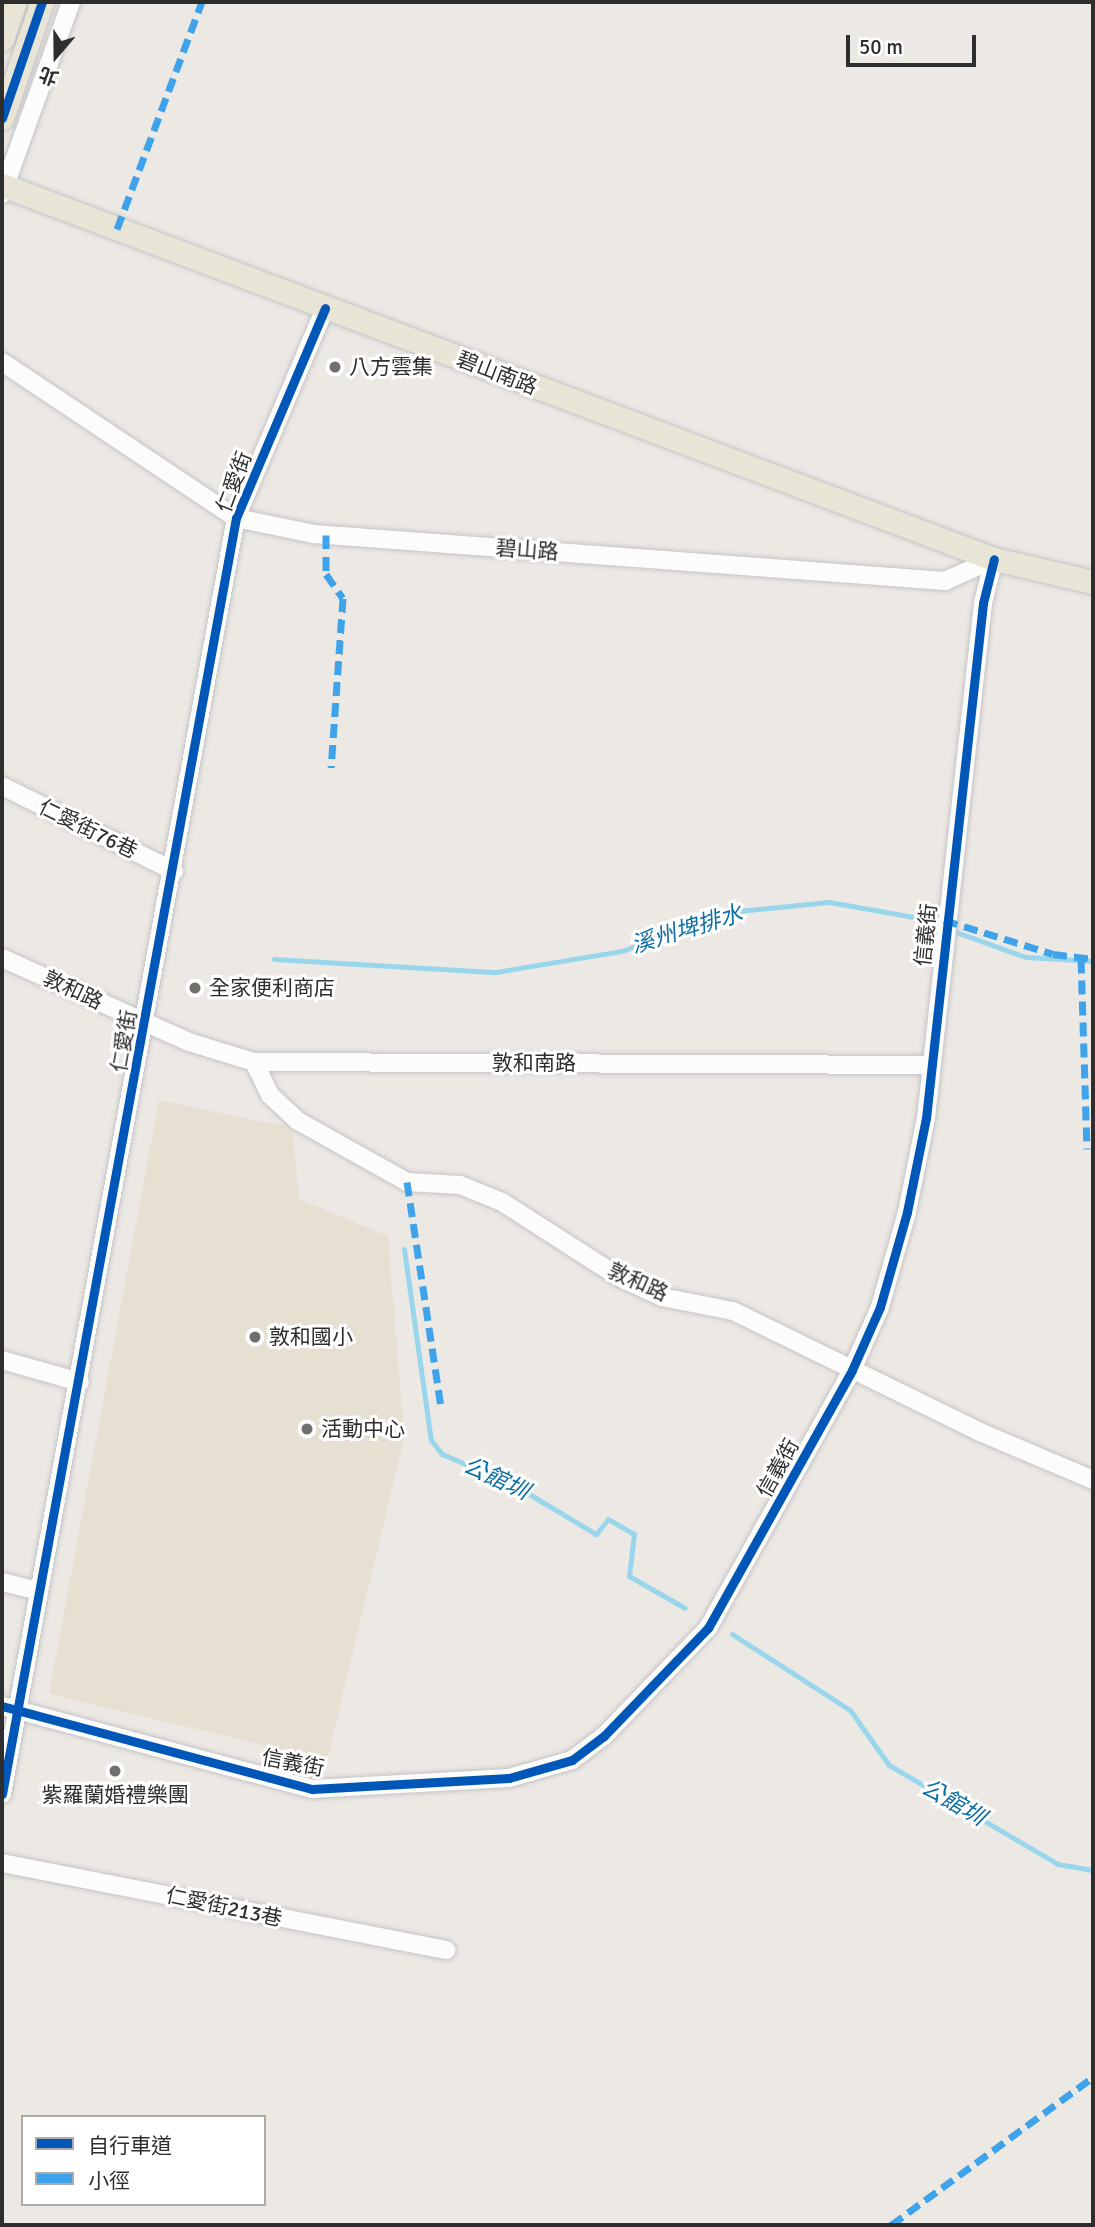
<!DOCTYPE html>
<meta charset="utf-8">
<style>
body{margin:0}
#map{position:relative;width:1095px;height:2227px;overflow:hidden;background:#ece8e4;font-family:Signika,"Noto Sans TC",sans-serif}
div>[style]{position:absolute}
.education>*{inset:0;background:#e6e0d3}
.stream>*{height:5px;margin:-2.5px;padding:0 2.5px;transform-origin:2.5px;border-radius:2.5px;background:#99d6ec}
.roads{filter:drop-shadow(0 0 2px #c5c4c5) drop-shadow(0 0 2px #c5c4c5)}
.minor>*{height:18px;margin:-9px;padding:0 9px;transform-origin:9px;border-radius:9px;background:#fcfcfb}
.major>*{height:23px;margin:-11.5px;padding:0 11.5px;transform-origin:11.5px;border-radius:11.5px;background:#e8e4d6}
.quiet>*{height:7px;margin-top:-3.5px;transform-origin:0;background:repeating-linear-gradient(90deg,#3ea3eb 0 14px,transparent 0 21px)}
.cycleway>*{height:9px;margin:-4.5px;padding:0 4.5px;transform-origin:4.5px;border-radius:4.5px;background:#0057b8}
.dots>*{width:19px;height:19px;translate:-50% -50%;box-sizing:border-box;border:4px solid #fff;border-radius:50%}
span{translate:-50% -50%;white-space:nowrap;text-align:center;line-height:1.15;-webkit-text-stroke:6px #fff;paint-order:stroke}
.poi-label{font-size:21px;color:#2e2e2e}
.left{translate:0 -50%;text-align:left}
.street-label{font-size:21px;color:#2e2e2e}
.water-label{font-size:23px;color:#0d6fa3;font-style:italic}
.frame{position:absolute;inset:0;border:4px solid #2e2e2e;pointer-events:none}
.legend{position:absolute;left:21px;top:2115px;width:245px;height:91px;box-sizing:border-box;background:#fff;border:2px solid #ababab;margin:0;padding:9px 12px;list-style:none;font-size:21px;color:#2e2e2e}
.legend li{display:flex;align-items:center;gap:14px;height:35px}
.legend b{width:35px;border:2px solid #ababab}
.north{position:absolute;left:21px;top:21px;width:70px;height:70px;-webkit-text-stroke:5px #fff;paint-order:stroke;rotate:200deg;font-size:19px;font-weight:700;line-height:28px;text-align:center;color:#2e2e2e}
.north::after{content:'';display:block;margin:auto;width:24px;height:32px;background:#2e2e2e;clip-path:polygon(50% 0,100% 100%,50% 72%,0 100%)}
.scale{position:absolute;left:846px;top:35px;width:130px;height:32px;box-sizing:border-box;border:4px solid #2e2e2e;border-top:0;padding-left:9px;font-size:21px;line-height:24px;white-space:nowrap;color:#2e2e2e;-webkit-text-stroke:5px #fff;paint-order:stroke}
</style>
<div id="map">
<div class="education">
<div style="clip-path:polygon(159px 1100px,292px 1128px,299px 1199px,388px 1236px,404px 1438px,327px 1760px,49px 1694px)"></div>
</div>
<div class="stream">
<div style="left:274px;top:959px;width:222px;rotate:3.4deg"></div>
<div style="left:496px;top:972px;width:128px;rotate:-9.5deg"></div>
<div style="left:622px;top:951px;width:114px;rotate:-20deg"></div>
<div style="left:729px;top:912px;width:100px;rotate:-5.7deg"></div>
<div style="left:829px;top:902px;width:86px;rotate:10deg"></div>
<div style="left:914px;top:917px;width:119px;rotate:19.7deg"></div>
<div style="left:1026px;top:957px;width:67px;rotate:3.4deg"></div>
<div style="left:404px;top:1249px;width:193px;rotate:82deg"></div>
<div style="left:431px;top:1440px;width:18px;rotate:52deg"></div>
<div style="left:442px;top:1454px;width:78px;rotate:23.3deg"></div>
<div style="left:514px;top:1485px;width:96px;rotate:30.9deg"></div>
<div style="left:596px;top:1534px;width:19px;rotate:-51deg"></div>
<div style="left:608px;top:1519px;width:30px;rotate:30deg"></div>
<div style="left:634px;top:1534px;width:42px;rotate:96.8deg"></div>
<div style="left:629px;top:1576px;width:64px;rotate:29.7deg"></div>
<div style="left:732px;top:1634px;width:140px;rotate:32.8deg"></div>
<div style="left:850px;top:1710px;width:67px;rotate:54.7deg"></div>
<div style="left:889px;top:1765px;width:196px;rotate:30.4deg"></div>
<div style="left:1058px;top:1864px;width:36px;rotate:10deg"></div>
</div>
<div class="roads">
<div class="minor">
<div style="left:2px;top:194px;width:204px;rotate:-70.2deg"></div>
<div style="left:2px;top:362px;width:281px;rotate:33.7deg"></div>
<div style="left:236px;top:518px;width:80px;rotate:11.6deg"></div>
<div style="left:314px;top:534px;width:633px;rotate:4.26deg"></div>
<div style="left:945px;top:581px;width:54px;rotate:-24.2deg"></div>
<div style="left:2px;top:786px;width:192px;rotate:26.3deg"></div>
<div style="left:2px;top:958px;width:205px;rotate:24.2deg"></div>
<div style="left:189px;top:1042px;width:68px;rotate:17.1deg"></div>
<div style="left:254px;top:1062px;width:677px;rotate:0.25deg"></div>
<div style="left:254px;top:1062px;width:37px;rotate:64deg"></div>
<div style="left:270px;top:1095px;width:38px;rotate:43deg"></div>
<div style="left:298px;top:1121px;width:125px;rotate:29.2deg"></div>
<div style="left:407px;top:1182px;width:53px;rotate:3.2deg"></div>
<div style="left:460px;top:1185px;width:45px;rotate:22deg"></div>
<div style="left:502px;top:1202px;width:139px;rotate:32.7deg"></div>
<div style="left:619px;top:1277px;width:47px;rotate:24.9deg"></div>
<div style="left:662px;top:1297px;width:72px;rotate:11.2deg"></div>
<div style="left:733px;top:1311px;width:275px;rotate:26.1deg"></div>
<div style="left:980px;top:1432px;width:123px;rotate:23deg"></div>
<div style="left:2px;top:1360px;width:81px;rotate:15.8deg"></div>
<div style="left:2px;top:1582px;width:38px;rotate:14deg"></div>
<div style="left:2px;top:1706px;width:321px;rotate:15deg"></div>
<div style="left:312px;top:1789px;width:197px;rotate:-3.2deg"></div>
<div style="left:509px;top:1778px;width:66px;rotate:-15.9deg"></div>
<div style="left:572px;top:1760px;width:40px;rotate:-37deg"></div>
<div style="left:604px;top:1736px;width:150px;rotate:-46.1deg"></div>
<div style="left:708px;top:1628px;width:295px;rotate:-60.8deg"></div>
<div style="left:852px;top:1370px;width:69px;rotate:-66deg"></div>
<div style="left:880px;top:1307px;width:99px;rotate:-74.1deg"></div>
<div style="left:907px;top:1212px;width:96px;rotate:-78.6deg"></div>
<div style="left:926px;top:1118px;width:518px;rotate:-83.68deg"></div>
<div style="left:983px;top:603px;width:45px;rotate:-76deg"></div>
<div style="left:2px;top:1794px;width:1297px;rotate:-79.61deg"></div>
<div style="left:236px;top:518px;width:228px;rotate:-67deg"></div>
<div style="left:2px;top:1863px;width:453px;rotate:11.1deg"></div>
</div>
<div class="major">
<div style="left:2px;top:39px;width:39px;rotate:-71deg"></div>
<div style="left:2px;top:118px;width:123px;rotate:-71deg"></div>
<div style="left:2px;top:185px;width:1060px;rotate:20.66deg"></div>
<div style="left:994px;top:559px;width:102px;rotate:13.1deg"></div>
</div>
</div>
<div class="quiet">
<div style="left:117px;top:229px;width:242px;rotate:-69.5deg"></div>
<div style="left:326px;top:535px;width:39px;rotate:90deg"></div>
<div style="left:326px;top:574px;width:29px;rotate:55deg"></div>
<div style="left:343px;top:598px;width:170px;rotate:94deg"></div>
<div style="left:944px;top:920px;width:114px;rotate:17.3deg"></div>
<div style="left:1053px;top:954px;width:40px;rotate:7.1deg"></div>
<div style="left:1081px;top:959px;width:190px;rotate:88.2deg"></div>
<div style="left:407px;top:1182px;width:229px;rotate:81.4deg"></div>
<div style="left:891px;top:2225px;width:250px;rotate:-36.2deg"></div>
</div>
<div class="cycleway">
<div style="left:2px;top:118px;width:123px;rotate:-71deg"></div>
<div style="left:2px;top:1706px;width:321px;rotate:15deg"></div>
<div style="left:312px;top:1789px;width:197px;rotate:-3.2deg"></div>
<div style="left:509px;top:1778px;width:66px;rotate:-15.9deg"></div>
<div style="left:572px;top:1760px;width:40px;rotate:-37deg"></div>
<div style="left:604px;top:1736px;width:150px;rotate:-46.1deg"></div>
<div style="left:708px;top:1628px;width:295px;rotate:-60.8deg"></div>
<div style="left:852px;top:1370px;width:69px;rotate:-66deg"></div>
<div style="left:880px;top:1307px;width:99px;rotate:-74.1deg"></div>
<div style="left:907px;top:1212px;width:96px;rotate:-78.6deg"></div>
<div style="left:926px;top:1118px;width:518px;rotate:-83.68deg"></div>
<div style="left:983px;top:603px;width:45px;rotate:-76deg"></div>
<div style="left:2px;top:1794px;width:1297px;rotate:-79.61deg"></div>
<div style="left:236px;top:518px;width:228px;rotate:-67deg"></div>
</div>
<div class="dots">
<div style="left:335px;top:367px;background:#706f6e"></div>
<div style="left:195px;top:988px;background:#706f6e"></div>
<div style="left:255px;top:1337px;background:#706f6e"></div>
<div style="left:307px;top:1429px;background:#706f6e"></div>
<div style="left:115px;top:1771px;background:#706f6e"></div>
</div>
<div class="poi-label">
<span class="left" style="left:349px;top:367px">八方雲集</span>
<span class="left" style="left:209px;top:988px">全家便利商店</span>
<span class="left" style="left:269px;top:1337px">敦和國小</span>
<span class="left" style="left:321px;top:1429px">活動中心</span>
<span style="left:115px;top:1795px">紫羅蘭婚禮樂團</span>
</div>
<div class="street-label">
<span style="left:497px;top:373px;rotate:21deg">碧山南路</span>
<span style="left:234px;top:482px;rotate:-69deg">仁愛街</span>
<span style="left:527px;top:550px;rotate:4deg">碧山路</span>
<span style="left:88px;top:829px;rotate:26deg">仁愛街76巷</span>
<span style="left:926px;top:935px;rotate:-84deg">信義街</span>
<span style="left:73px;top:990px;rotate:25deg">敦和路</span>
<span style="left:124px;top:1041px;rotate:-80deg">仁愛街</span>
<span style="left:534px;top:1063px">敦和南路</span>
<span style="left:638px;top:1282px;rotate:24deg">敦和路</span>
<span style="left:778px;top:1468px;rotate:-61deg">信義街</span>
<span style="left:293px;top:1763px;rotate:11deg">信義街</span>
<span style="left:224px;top:1907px;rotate:12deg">仁愛街213巷</span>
</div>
<div class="water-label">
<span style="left:687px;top:930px;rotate:-17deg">溪州埤排水</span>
<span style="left:496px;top:1479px;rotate:25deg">公館圳</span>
<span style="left:953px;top:1803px;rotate:30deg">公館圳</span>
</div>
<div class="frame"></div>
<ul class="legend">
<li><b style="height:9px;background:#0057b8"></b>自行車道</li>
<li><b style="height:9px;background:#3ea3eb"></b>小徑</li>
</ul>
<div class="north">北</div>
<div class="scale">50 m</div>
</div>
